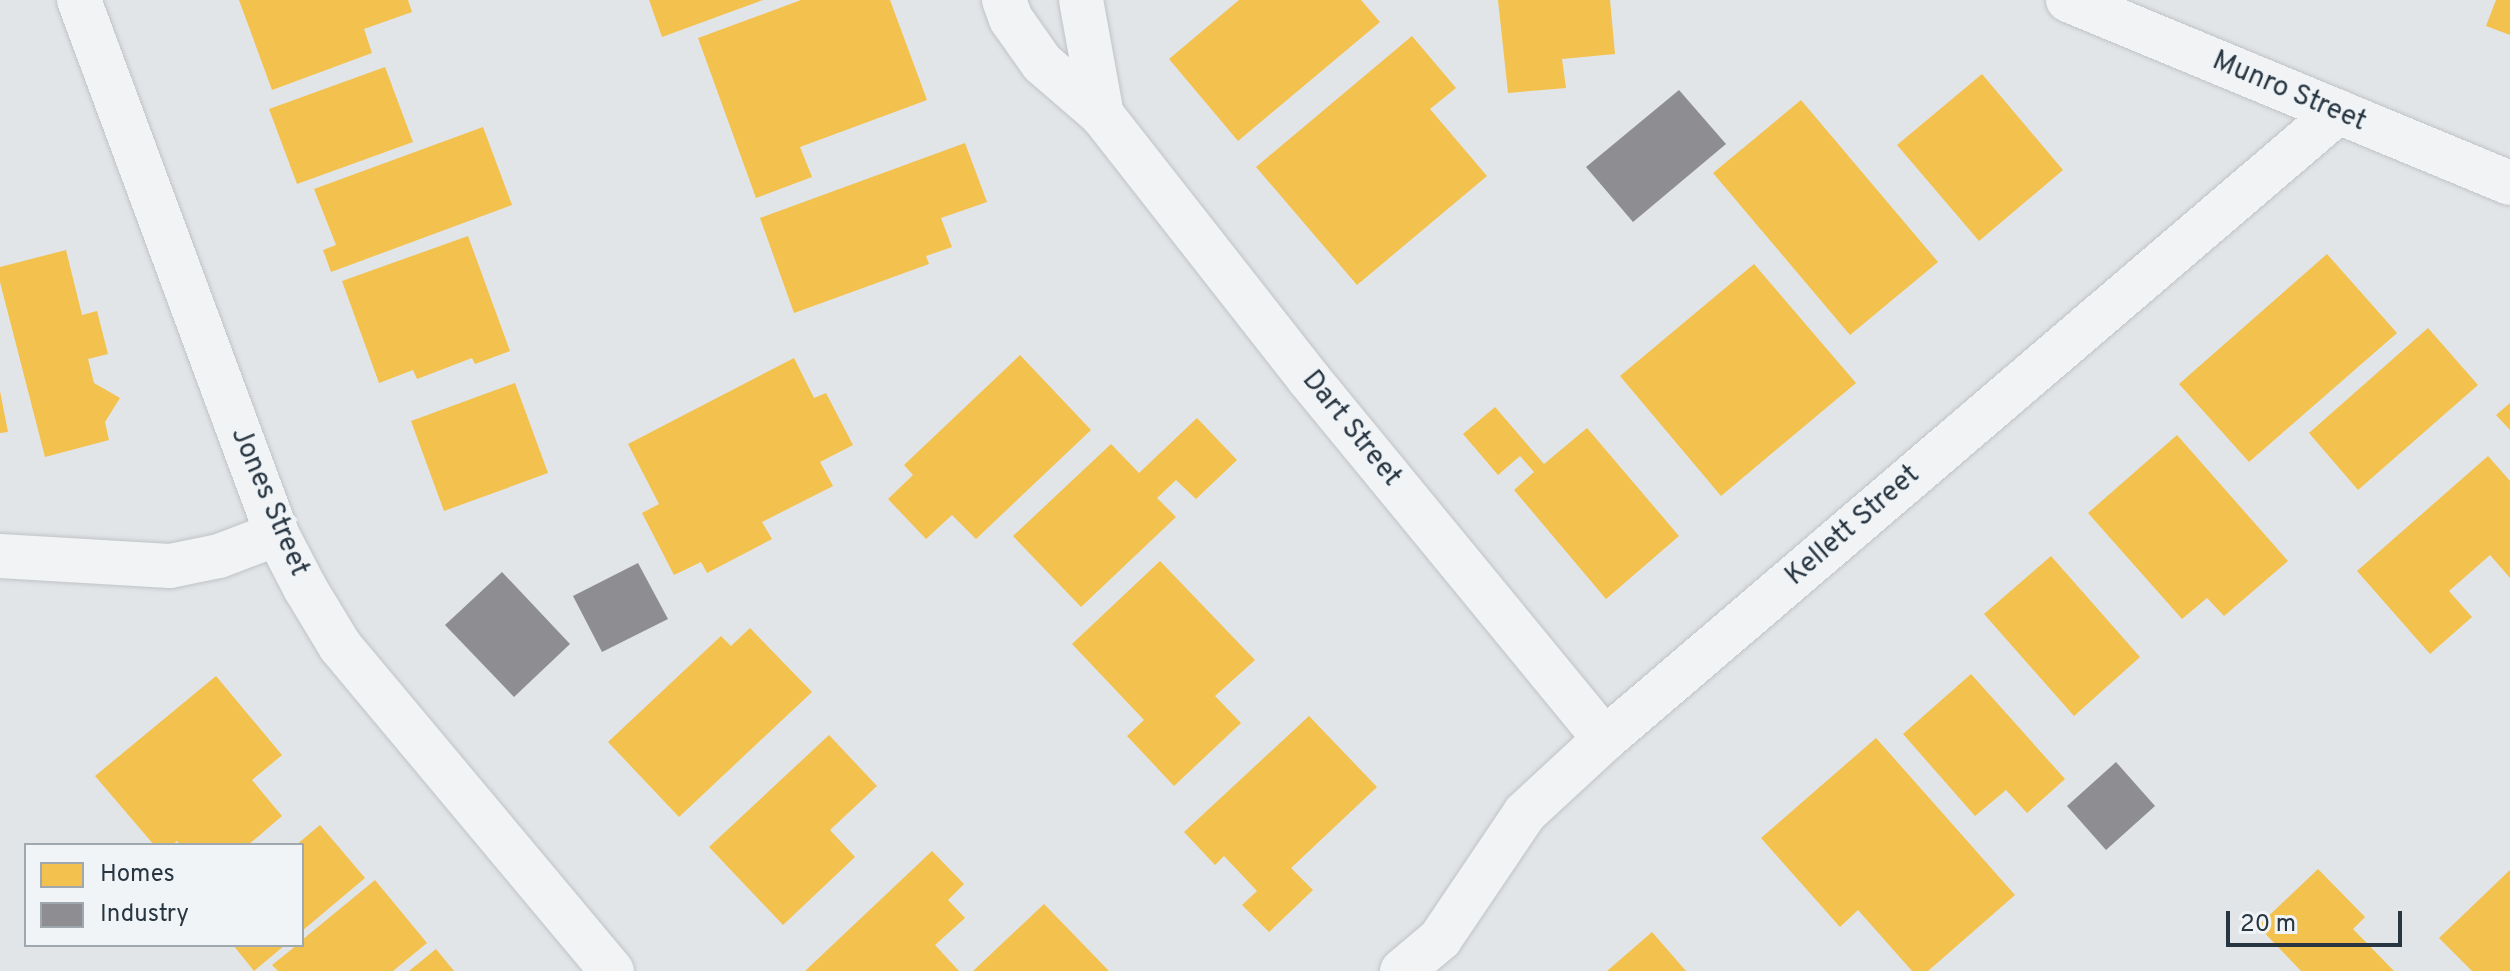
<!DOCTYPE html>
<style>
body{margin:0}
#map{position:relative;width:2510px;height:971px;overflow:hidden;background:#e2e5e8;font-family:Overpass,sans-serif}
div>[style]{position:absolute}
.homes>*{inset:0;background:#f2c14e}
.industry>*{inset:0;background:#8d8d92}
.roads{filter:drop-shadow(0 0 2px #c0c3c6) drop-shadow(0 0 2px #c0c3c6)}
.minor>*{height:44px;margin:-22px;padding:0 22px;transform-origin:22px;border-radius:22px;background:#f2f3f4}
span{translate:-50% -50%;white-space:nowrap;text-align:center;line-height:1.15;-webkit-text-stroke:8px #f0f4f7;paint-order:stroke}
.street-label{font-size:28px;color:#283642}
.legend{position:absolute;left:24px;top:843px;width:280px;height:104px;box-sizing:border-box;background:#f0f4f7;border:2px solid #a0a8af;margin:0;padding:10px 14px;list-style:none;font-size:24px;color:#283642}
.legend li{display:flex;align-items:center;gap:16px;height:40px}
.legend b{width:40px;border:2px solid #a0a8af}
.scale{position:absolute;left:2226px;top:911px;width:176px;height:36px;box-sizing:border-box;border:4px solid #283642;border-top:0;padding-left:10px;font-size:24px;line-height:28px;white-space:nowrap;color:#283642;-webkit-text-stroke:6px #f0f4f7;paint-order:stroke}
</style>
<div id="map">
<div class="homes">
<div style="clip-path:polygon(239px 0,408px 0,412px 12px,364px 29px,372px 53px,272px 90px)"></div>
<div style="clip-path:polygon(649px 0,763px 0,662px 37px)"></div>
<div style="clip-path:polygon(801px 0,890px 0,927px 100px,800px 147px,812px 177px,756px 198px,698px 38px)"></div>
<div style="clip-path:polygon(1239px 0,1361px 0,1380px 22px,1238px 141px,1169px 59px)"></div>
<div style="clip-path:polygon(1498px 0,1610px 0,1615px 54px,1562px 59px,1566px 88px,1508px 93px)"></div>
<div style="clip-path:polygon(2496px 0,2510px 0,2510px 35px,2486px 26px)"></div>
<div style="clip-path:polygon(1412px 36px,1456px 88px,1430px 109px,1487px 176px,1357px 285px,1256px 167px)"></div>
<div style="clip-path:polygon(385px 67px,413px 142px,297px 184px,269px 109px)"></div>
<div style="clip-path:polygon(1982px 74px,2063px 170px,1979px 241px,1897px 145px)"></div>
<div style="clip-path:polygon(1801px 100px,1938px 262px,1850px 335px,1713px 173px)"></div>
<div style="clip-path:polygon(483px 127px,512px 205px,331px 272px,323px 250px,336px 245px,314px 189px)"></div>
<div style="clip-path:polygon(965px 143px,987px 202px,941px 218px,952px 247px,926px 256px,929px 264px,794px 313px,760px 218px)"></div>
<div style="clip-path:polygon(468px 236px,510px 351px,475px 364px,472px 358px,417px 379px,413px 370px,379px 383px,342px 281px)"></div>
<div style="clip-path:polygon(66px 250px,82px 315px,97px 311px,108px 354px,88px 359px,94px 383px,120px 398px,105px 422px,109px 440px,45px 457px,0 282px,0 267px)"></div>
<div style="clip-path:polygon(2327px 254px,2397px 333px,2249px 462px,2179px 384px)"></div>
<div style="clip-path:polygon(1754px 264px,1856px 383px,1721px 496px,1620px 376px)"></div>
<div style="clip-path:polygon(2428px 328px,2478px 385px,2358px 490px,2309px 433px)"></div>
<div style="clip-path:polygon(1020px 355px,1091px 430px,976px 539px,952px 515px,926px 539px,888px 499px,913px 475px,904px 465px)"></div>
<div style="clip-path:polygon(794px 358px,814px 398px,826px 393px,853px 445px,820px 462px,833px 486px,762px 522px,772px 539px,707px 573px,701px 562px,674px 575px,642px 513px,659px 504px,628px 444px)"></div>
<div style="clip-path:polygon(515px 383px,548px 473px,444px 511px,411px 421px)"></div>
<div style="clip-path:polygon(0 391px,8px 432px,0 433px)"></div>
<div style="clip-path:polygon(2510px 403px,2510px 430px,2496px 415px)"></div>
<div style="clip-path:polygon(1495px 407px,1544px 464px,1587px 428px,1679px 536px,1606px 599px,1514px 490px,1534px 472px,1520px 456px,1498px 475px,1463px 434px)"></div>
<div style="clip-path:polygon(1197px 418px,1237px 460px,1196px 499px,1176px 480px,1157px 498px,1176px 517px,1081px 607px,1013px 536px,1111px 444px,1139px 473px)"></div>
<div style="clip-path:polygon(2177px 435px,2288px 561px,2224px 616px,2207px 598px,2182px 619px,2088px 513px)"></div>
<div style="clip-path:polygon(2488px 456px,2510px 481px,2510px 578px,2490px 555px,2449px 591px,2472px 617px,2430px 654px,2357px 571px)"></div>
<div style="clip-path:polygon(2051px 556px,2140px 657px,2074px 716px,1984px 614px)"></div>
<div style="clip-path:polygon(1160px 561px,1255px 660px,1215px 696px,1241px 723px,1174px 786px,1127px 736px,1144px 720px,1072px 644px)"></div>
<div style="clip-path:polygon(750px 628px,812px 692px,679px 817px,608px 742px,721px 636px,731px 646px)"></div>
<div style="clip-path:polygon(1971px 674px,2065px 779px,2027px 813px,2006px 790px,1975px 816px,1903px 734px)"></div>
<div style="clip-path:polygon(216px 676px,282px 755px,252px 780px,282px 816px,248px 845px,180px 845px,177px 841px,172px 845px,154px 845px,95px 776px)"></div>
<div style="clip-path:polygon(1309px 716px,1377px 787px,1291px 868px,1313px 890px,1269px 932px,1242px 905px,1257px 891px,1224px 856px,1215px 865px,1184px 832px)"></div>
<div style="clip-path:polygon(829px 735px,877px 786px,830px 830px,855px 857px,783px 925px,709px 847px)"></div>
<div style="clip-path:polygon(1876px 738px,2015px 895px,1928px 971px,1912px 971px,1858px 910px,1840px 927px,1761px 838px)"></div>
<div style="clip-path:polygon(320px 825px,365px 878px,302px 931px,302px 845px,296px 845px)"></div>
<div style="clip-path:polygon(932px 851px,964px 884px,948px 900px,965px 918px,935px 945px,959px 971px,805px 971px)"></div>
<div style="clip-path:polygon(2318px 869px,2365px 917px,2353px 929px,2394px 971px,2301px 971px,2258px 926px)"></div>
<div style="clip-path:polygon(2510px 870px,2510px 971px,2472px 971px,2439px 938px)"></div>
<div style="clip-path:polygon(375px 880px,427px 943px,393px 971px,278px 971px,272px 965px,297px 945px,302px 945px,302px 940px)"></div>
<div style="clip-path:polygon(1044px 904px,1109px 971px,973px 971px)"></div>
<div style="clip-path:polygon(1652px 932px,1686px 971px,1607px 971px)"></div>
<div style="clip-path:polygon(233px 945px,285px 945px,254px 971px)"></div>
<div style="clip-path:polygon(436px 949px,454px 971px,409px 971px)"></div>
</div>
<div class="industry">
<div style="clip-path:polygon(1679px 90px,1726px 144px,1633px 222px,1586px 167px)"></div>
<div style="clip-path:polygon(638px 563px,668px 619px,602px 652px,573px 596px)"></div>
<div style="clip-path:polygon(502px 572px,570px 644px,514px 697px,445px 625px)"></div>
<div style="clip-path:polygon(2116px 762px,2155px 806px,2106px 850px,2067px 806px)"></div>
</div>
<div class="roads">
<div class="minor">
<div style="left:79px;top:0;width:570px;rotate:69.66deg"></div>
<div style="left:277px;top:534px;width:61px;rotate:62.6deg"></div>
<div style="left:305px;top:588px;width:68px;rotate:58.9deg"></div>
<div style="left:340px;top:646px;width:424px;rotate:50.1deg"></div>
<div style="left:1004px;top:0;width:20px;rotate:70deg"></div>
<div style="left:1011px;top:19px;width:54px;rotate:54.8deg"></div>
<div style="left:1042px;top:63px;width:79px;rotate:40.9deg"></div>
<div style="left:1102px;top:115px;width:335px;rotate:51.9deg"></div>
<div style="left:1309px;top:379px;width:466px;rotate:50.6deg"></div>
<div style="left:1081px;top:0;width:117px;rotate:79.7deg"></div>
<div style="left:2068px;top:0;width:478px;rotate:22.5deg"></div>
<div style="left:0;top:556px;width:170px;rotate:3.4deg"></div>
<div style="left:170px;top:566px;width:50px;rotate:-11.5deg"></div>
<div style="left:219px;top:556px;width:62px;rotate:-20.8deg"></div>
<div style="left:1402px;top:971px;width:50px;rotate:-40.1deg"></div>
<div style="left:1440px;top:939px;width:152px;rotate:-56deg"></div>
<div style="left:1525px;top:813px;width:109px;rotate:-42.8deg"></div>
<div style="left:1605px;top:739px;width:965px;rotate:-40.54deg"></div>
</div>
</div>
<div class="street-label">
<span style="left:2289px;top:92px;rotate:23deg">Munro Street</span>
<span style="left:1351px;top:429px;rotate:51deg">Dart Street</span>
<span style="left:269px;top:502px;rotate:67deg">Jones Street</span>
<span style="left:1853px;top:526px;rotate:-41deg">Kellett Street</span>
</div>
<ul class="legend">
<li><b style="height:22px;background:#f2c14e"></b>Homes</li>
<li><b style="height:22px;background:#8d8d92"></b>Industry</li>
</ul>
<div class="scale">20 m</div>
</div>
